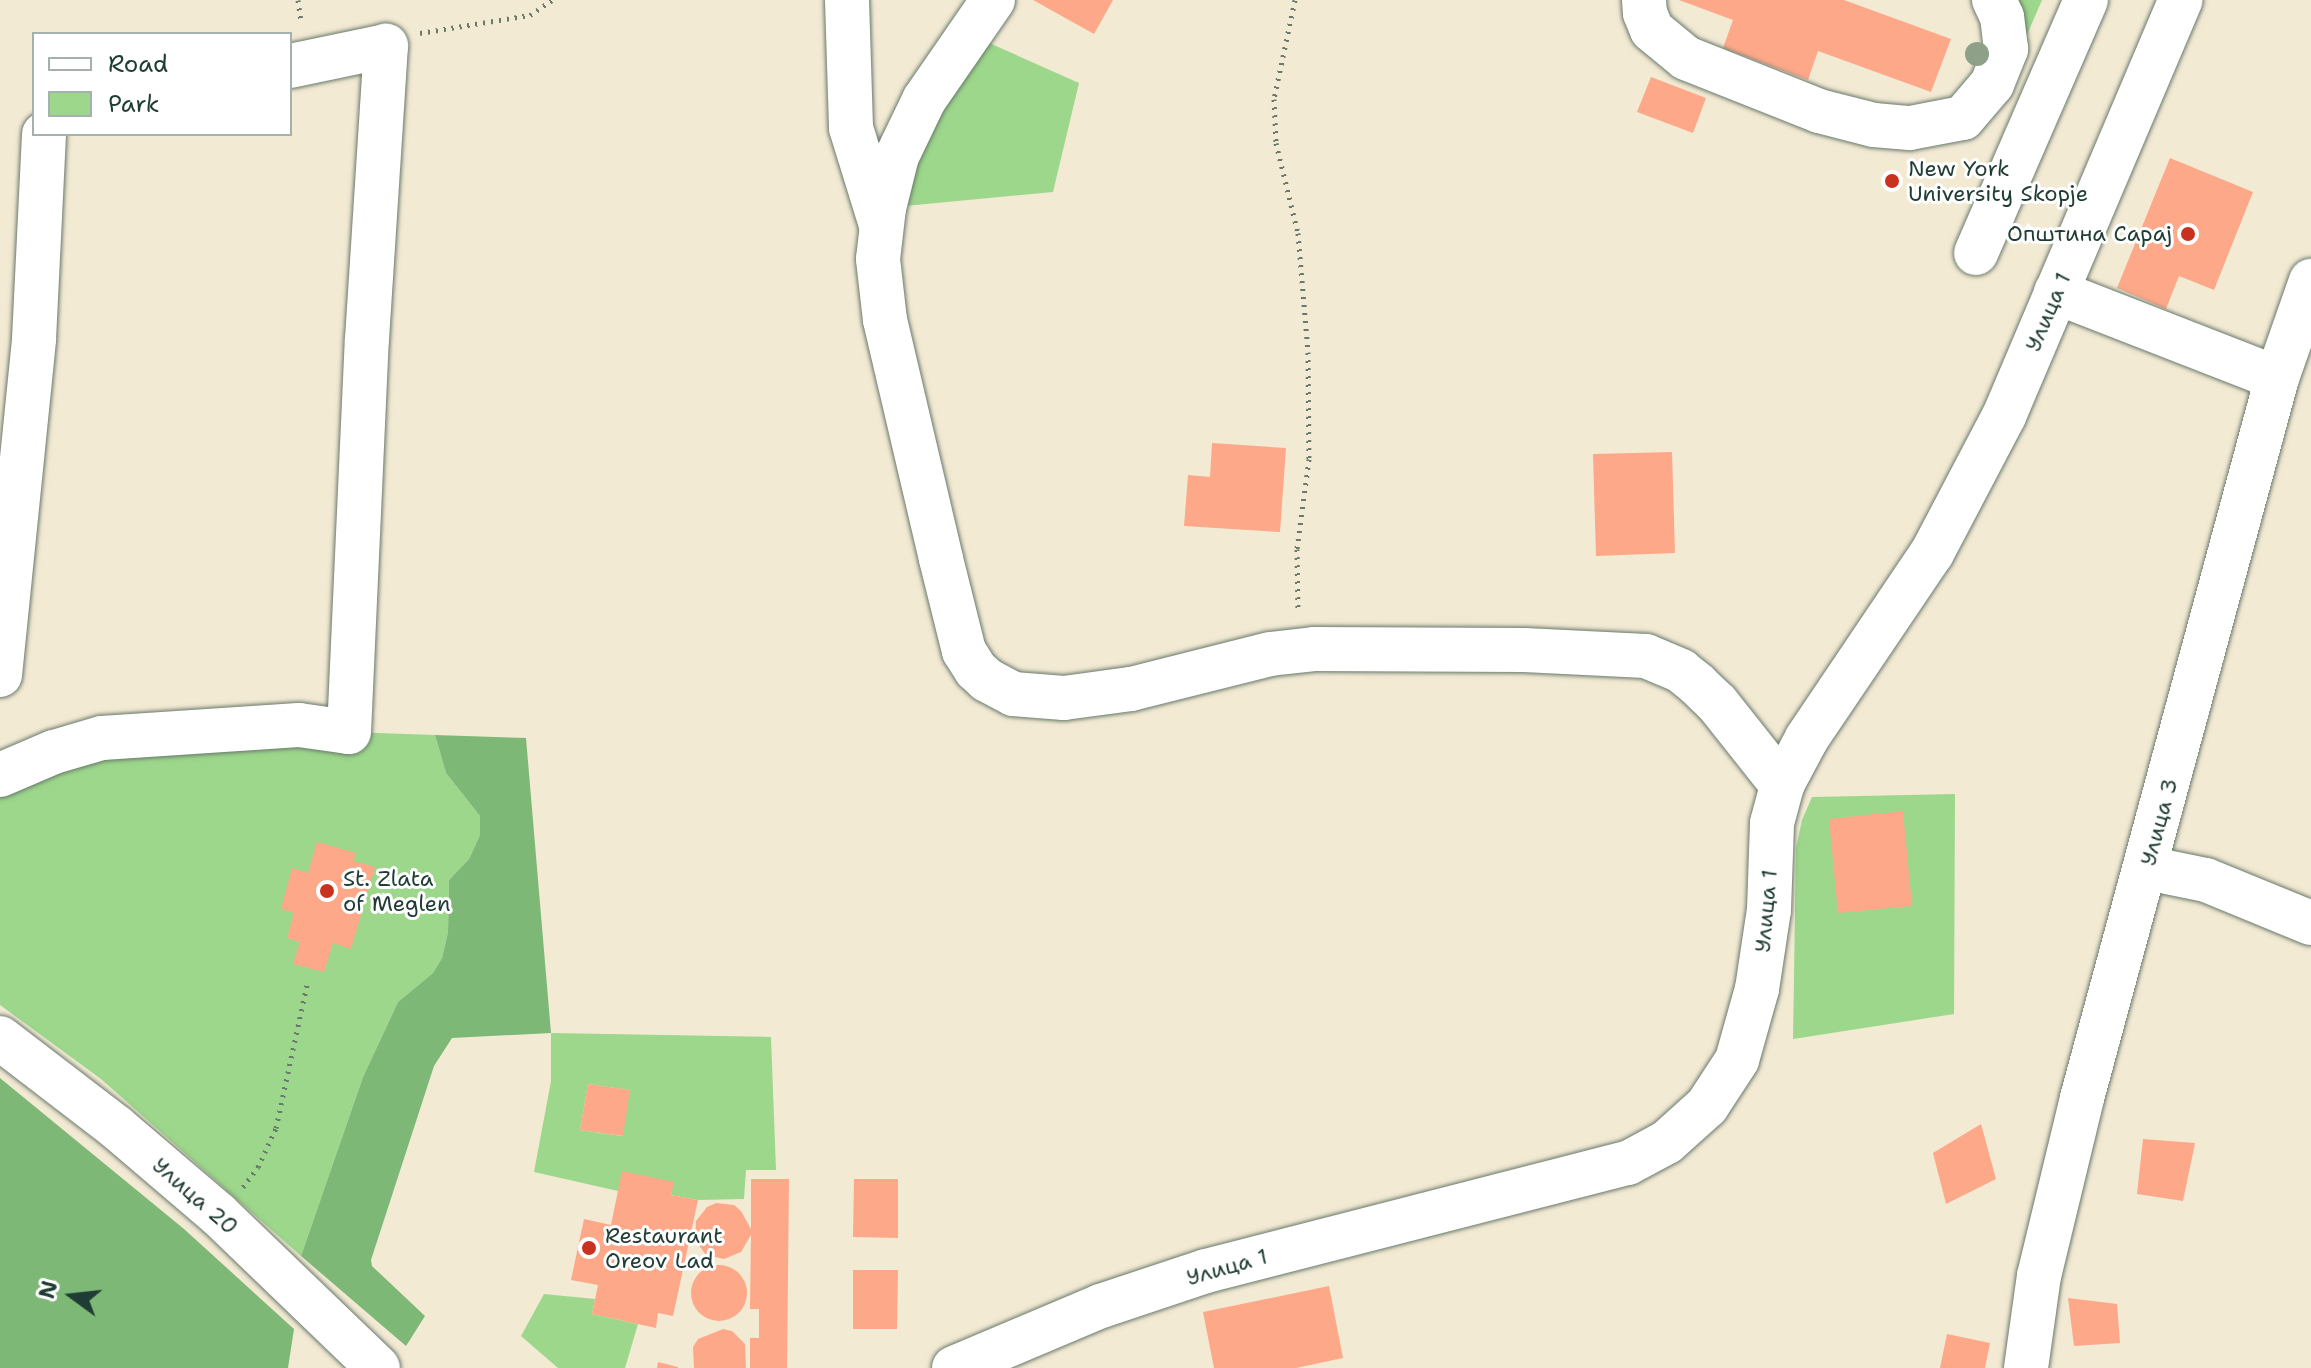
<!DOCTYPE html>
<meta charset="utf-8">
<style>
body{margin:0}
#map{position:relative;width:2311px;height:1368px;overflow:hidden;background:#f3ead4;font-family:"Shantell Sans",sans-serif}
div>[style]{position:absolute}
.green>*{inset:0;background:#9dd78b}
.forest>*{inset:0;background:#7eb877}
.building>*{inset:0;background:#fda889}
.round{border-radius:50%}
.path>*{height:5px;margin-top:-2.5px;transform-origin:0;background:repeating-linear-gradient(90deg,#697a6c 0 2px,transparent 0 8px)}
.roads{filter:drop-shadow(0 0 2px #697a6c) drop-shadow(0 0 2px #697a6c)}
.minor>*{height:44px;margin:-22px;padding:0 22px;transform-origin:22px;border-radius:22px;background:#fff}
.trees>*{width:24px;height:24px;margin:-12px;border-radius:50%;background:#8fa088}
.dots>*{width:22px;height:22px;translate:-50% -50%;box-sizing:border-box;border:4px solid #fff;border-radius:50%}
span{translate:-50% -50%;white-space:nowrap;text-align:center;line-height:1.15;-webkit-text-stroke:6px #fff;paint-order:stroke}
.poi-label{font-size:22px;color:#1f3d34}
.left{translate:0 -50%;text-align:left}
.right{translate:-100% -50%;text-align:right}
.street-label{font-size:22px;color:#1f3d34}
.legend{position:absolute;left:32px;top:32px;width:260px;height:104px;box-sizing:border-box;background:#fff;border:2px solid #a5b1ae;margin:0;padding:10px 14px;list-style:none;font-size:24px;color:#1f3d34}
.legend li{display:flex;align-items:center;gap:16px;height:40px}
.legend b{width:40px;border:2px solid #a5b1ae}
.north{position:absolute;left:32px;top:1256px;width:80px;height:80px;-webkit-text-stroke:6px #fff;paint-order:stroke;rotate:285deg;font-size:22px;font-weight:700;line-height:32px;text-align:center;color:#1f3d34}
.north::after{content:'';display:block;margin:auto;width:28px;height:36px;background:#1f3d34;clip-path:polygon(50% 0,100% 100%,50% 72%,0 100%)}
</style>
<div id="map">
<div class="green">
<div style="clip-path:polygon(2006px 0,2042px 0,2023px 44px)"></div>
<div style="clip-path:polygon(969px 34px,1079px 83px,1053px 192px,884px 208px)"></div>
<div style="clip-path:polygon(349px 732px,435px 735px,446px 773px,480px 816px,480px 835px,469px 859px,449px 880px,448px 932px,442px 958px,433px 973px,398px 1002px,363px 1077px,301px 1256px,101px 1079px,0 1005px,0 775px,24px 764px)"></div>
<div style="clip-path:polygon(1955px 794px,1954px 1014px,1793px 1039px,1796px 848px,1802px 820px,1812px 797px)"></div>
<div style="clip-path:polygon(evenodd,551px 1033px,771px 1037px,776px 1170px,746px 1170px,744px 1199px,698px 1200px,671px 1195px,673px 1182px,618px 1191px,534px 1172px,551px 1081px,551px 1033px,588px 1084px,629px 1090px,622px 1136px,580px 1130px,588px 1084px)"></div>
<div style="clip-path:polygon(544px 1294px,595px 1299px,592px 1314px,638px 1324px,625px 1368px,558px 1368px,521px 1336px)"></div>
</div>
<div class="forest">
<div style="clip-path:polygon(435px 735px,526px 738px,551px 1033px,452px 1038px,434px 1066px,371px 1260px,372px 1266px,425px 1316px,406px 1346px,301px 1256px,363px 1077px,398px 1002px,433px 973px,442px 958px,448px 932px,449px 880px,469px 859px,480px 835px,480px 816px,446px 773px)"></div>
<div style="clip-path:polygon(0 1078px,184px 1229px,294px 1329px,288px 1368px,0 1368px)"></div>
</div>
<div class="building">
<div style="clip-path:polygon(1033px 0,1113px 0,1094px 34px)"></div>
<div style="clip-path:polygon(1679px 0,1844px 0,1951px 39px,1931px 92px,1818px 51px,1808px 80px,1723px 48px,1733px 20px)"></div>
<div style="clip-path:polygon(1651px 77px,1706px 98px,1693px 133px,1637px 112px)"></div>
<div style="clip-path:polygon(2170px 158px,2253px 192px,2214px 290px,2179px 276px,2166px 309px,2117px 288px)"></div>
<div style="clip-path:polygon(1212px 443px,1286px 448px,1280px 532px,1184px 526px,1188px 475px,1210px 477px)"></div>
<div style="clip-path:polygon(1672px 452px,1675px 553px,1596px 556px,1593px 454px)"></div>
<div style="clip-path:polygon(1903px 811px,1912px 906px,1838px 913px,1829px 819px)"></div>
<div style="clip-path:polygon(317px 842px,356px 853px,353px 861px,375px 867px,351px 949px,333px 943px,324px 972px,293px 964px,300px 942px,287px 938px,294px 913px,281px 909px,292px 868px,308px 873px)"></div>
<div style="clip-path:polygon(588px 1084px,630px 1090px,623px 1136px,580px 1130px)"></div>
<div style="clip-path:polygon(1981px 1124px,1996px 1179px,1946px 1204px,1933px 1153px)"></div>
<div style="clip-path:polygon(2143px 1139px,2195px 1143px,2183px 1201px,2137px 1194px)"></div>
<div style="clip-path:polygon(622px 1171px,674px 1182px,671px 1195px,698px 1200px,673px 1316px,658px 1313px,656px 1328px,592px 1314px,598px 1285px,571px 1280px,584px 1219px,611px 1225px)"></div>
<div style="clip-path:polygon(751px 1179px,789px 1179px,787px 1368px,750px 1368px,750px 1338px,759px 1338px,759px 1309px,750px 1309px,751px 1235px,741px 1252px,724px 1259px,706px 1255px,695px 1240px,696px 1221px,707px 1207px,716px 1203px,734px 1205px,741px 1211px,751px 1229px)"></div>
<div style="clip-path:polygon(854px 1179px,898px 1179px,898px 1238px,853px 1237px)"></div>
<div class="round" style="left:691px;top:1265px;width:56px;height:56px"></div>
<div style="clip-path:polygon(853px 1270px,898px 1270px,897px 1329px,853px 1329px)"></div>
<div style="clip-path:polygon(1329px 1286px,1343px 1358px,1296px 1368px,1214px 1368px,1203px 1312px)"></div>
<div style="clip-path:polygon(2068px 1298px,2117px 1304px,2120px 1343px,2074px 1346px)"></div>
<div style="clip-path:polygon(723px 1329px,732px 1331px,745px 1344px,746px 1368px,694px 1368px,693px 1347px,698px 1339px)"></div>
<div style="clip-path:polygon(1947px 1334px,1990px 1343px,1985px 1368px,1940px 1368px)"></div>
<div style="clip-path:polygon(658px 1362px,678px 1367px,678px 1368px,657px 1368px)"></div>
</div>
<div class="path">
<div style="left:298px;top:0;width:22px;rotate:82deg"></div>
<div style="left:1295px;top:0;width:101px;rotate:102deg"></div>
<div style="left:1274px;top:99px;width:44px;rotate:87.4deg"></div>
<div style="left:1276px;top:143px;width:93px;rotate:76.3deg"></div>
<div style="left:1298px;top:233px;width:119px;rotate:85.2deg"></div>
<div style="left:1308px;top:352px;width:107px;rotate:89.5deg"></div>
<div style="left:1309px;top:459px;width:91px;rotate:97.6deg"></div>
<div style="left:1297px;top:549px;width:61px;rotate:89.1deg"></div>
<div style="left:420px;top:33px;width:111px;rotate:-9.3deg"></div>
<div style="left:530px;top:15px;width:27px;rotate:-34deg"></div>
<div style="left:243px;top:1187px;width:25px;rotate:-53deg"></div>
<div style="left:258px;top:1167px;width:43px;rotate:-65.2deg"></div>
<div style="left:276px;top:1128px;width:151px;rotate:-77.8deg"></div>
</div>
<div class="roads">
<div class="minor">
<div style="left:847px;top:0;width:128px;rotate:88.2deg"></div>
<div style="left:851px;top:128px;width:102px;rotate:72.8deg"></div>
<div style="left:993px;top:0;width:121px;rotate:124.6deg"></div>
<div style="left:924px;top:100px;width:62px;rotate:115.7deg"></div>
<div style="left:897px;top:156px;width:54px;rotate:104deg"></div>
<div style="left:884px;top:208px;width:51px;rotate:96.7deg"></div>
<div style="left:878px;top:259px;width:61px;rotate:83.5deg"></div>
<div style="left:885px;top:320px;width:245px;rotate:76.8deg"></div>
<div style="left:941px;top:559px;width:95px;rotate:76deg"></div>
<div style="left:964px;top:651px;width:22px;rotate:58deg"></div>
<div style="left:976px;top:670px;width:15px;rotate:42deg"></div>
<div style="left:987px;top:680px;width:30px;rotate:28deg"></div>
<div style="left:1013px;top:694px;width:51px;rotate:4.5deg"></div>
<div style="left:1064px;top:698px;width:68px;rotate:-7.7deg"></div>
<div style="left:1131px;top:689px;width:143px;rotate:-14.1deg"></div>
<div style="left:1270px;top:654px;width:44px;rotate:-6.5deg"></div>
<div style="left:1314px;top:649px;width:210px;rotate:0.3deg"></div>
<div style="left:1524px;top:650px;width:122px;rotate:2.8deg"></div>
<div style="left:1646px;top:656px;width:38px;rotate:23deg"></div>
<div style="left:1681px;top:671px;width:21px;rotate:39deg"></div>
<div style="left:1697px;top:684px;width:28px;rotate:44deg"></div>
<div style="left:1717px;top:703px;width:105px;rotate:51.6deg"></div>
<div style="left:1644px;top:0;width:13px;rotate:86deg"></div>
<div style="left:1645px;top:13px;width:18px;rotate:68deg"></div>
<div style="left:1652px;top:30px;width:44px;rotate:39.5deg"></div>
<div style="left:1686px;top:58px;width:143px;rotate:21.7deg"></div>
<div style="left:1819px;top:111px;width:57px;rotate:14.3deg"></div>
<div style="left:1874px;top:125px;width:36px;rotate:5deg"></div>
<div style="left:1910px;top:128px;width:54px;rotate:-10.7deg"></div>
<div style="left:1963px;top:118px;width:45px;rotate:-49.5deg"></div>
<div style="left:1992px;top:84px;width:38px;rotate:-68deg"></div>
<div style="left:2006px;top:49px;width:32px;rotate:-97deg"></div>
<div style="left:2002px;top:17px;width:19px;rotate:-115deg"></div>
<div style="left:1976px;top:253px;width:276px;rotate:-66.5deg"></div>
<div style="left:2056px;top:292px;width:237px;rotate:21.3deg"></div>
<div style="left:0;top:675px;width:338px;rotate:-84.2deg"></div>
<div style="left:34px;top:339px;width:205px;rotate:-87.2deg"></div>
<div style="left:0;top:775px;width:59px;rotate:-23.1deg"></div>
<div style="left:54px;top:752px;width:50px;rotate:-16.3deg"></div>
<div style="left:102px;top:738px;width:197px;rotate:-3.8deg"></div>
<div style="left:299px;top:725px;width:50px;rotate:8deg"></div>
<div style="left:349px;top:732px;width:393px;rotate:-87.4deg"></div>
<div style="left:367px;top:339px;width:294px;rotate:-86.3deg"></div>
<div style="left:386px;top:46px;width:98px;rotate:168.2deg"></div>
<div style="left:2147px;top:868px;width:60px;rotate:11.5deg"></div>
<div style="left:2206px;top:880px;width:113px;rotate:22.3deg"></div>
<div style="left:0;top:1038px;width:146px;rotate:37.5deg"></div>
<div style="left:116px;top:1127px;width:134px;rotate:40.5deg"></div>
<div style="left:218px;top:1214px;width:222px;rotate:43.9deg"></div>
<div style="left:954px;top:1368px;width:160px;rotate:-22.9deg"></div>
<div style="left:1101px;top:1306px;width:111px;rotate:-18.4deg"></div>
<div style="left:1206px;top:1271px;width:436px;rotate:-14.4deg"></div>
<div style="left:1628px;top:1163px;width:44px;rotate:-28.3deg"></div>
<div style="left:1667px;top:1142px;width:54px;rotate:-42deg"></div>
<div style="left:1707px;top:1106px;width:55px;rotate:-56.9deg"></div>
<div style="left:1737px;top:1060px;width:74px;rotate:-74.3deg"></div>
<div style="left:1757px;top:989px;width:80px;rotate:-81.4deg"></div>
<div style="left:1769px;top:910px;width:87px;rotate:-88deg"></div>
<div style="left:1772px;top:823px;width:39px;rotate:-75deg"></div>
<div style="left:1782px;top:785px;width:53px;rotate:-62deg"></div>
<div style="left:1807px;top:738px;width:223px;rotate:-56deg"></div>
<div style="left:1932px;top:553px;width:155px;rotate:-62.3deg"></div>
<div style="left:2004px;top:416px;width:452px;rotate:-67deg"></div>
<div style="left:2026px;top:1368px;width:93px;rotate:-82deg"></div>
<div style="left:2039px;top:1276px;width:183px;rotate:-76.4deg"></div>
<div style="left:2082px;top:1098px;width:746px;rotate:-74.85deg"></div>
<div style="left:2277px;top:378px;width:103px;rotate:-70.7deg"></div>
</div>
</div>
<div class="trees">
<div style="left:1977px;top:54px"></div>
</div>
<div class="dots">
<div style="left:1892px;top:181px;background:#c8321e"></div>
<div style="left:2188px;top:234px;background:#c8321e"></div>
<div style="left:327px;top:891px;background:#c8321e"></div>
<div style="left:589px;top:1248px;background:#c8321e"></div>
</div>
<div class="poi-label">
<span class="left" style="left:1908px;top:181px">New York<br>University Skopje</span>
<span class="right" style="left:2172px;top:234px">Општина Сарај</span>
<span class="left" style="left:343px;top:891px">St. Zlata<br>of Meglen</span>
<span class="left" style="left:605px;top:1248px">Restaurant<br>Oreov Lad</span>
</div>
<div class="street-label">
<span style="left:2048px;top:312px;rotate:-67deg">Улица 1</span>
<span style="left:2159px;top:822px;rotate:-75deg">Улица 3</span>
<span style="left:1766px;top:911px;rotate:-85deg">Улица 1</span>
<span style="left:195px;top:1196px;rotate:41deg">Улица 20</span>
<span style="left:1227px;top:1267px;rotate:-16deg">Улица 1</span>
</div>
<ul class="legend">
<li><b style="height:10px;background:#fff"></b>Road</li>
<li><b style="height:22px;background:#9dd78b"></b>Park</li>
</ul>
<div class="north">N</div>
</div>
